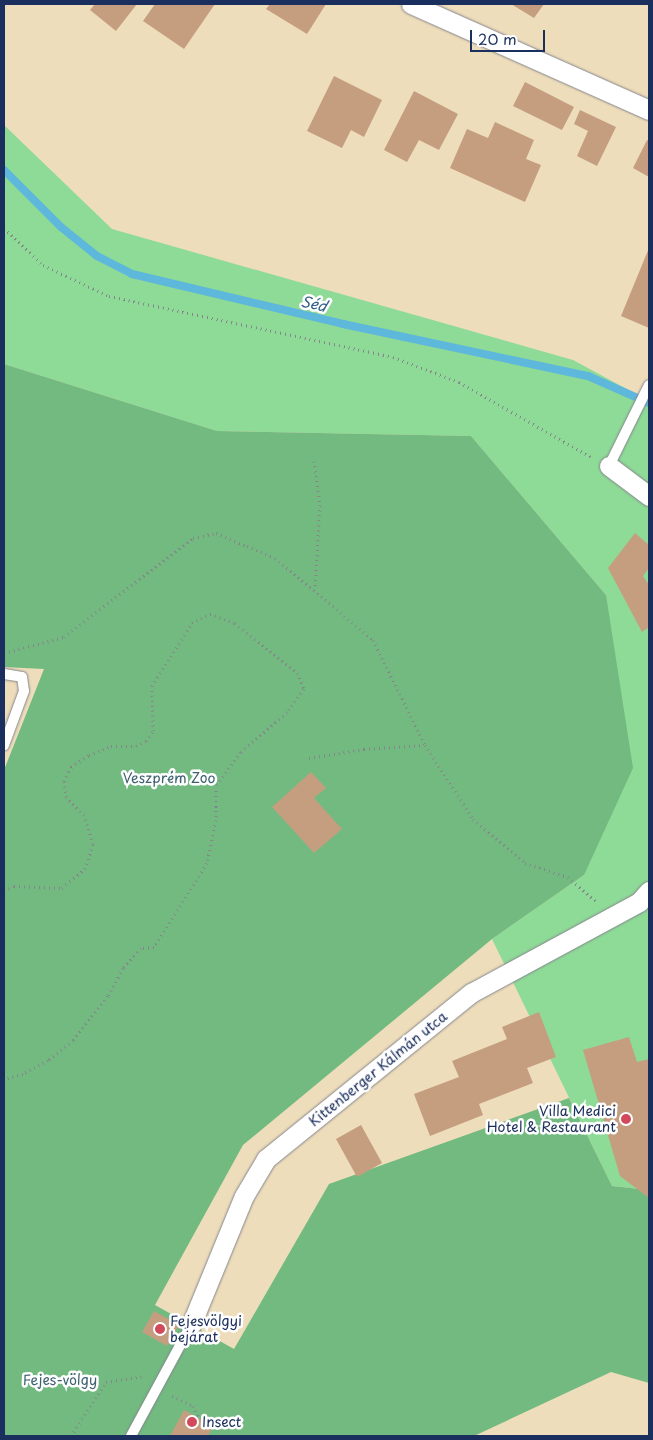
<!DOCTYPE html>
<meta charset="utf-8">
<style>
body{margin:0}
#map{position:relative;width:653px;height:1440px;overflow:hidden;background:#edb;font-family:"Playpen Sans",sans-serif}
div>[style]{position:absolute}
.green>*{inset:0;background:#8eda97}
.forest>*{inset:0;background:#72ba80}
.stream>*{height:8px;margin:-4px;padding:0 4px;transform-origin:4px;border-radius:4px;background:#5eb8db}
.building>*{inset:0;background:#c59e7f}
.path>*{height:3px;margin-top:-1.5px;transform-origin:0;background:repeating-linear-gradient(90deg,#84868c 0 1px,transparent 0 5px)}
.roads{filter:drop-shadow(0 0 1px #84868c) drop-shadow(0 0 1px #84868c)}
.lane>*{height:10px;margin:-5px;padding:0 5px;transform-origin:5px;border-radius:5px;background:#fff}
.street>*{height:19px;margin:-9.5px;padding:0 9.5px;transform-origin:9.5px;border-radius:9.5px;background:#fff}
.dots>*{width:14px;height:14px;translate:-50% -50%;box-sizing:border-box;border:2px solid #fff;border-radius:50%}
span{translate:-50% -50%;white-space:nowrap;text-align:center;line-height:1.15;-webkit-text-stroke:5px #fff;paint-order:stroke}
.park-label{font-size:14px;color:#3e626f}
.street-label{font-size:14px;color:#1b2f5e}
.poi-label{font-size:14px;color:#1b2f5e}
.right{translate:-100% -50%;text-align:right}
.left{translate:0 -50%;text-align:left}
.water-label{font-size:15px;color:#325f8a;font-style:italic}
.frame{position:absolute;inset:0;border:5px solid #1b2f5e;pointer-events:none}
.scale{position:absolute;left:470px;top:30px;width:75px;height:22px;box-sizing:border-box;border:2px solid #1b2f5e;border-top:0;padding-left:6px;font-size:15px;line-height:18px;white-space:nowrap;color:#1b2f5e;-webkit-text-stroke:4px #fff;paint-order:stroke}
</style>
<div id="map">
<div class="green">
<div style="clip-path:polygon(4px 125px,112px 229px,573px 360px,649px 401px,649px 1190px,612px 1186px,492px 939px,584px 875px,606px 595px,471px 436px,217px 431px,4px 364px)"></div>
</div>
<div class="forest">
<div style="clip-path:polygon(4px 364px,217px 431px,471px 436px,606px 595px,633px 768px,584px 875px,492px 939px,243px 1145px,155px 1305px,234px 1349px,329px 1184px,569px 1098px,612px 1186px,649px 1190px,649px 1383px,611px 1372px,474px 1436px,4px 1436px,4px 770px,44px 669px,4px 667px)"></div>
</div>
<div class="stream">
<div style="left:4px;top:170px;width:81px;rotate:45deg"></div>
<div style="left:61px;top:227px;width:46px;rotate:38.9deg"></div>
<div style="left:97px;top:256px;width:39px;rotate:27deg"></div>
<div style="left:132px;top:274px;width:217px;rotate:13.3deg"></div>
<div style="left:343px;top:324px;width:250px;rotate:12deg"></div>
<div style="left:588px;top:376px;width:67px;rotate:23.9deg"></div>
</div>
<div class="building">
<div style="clip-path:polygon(95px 4px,137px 4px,116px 31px,90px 10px)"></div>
<div style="clip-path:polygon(155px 4px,215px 4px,184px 49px,143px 21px)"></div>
<div style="clip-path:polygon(270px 4px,326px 4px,307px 34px,266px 9px)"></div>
<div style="clip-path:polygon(511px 4px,544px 4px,534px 18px)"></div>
<div style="clip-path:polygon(334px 76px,382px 100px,364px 137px,351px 130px,342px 148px,307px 131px)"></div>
<div style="clip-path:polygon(525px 82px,574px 107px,562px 130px,513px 106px)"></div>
<div style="clip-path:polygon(414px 91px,458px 114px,439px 150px,419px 140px,407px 162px,384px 150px)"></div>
<div style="clip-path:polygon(580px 110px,616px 127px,597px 166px,577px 156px,588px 131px,574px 124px)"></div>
<div style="clip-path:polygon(495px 122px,534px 140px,526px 159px,541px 165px,525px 202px,450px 168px,467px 129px,488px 138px)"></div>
<div style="clip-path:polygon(647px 140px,649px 141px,649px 177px,633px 168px)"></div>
<div style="clip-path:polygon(649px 248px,649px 328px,621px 316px)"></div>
<div style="clip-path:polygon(635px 533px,649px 545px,649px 568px,643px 576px,649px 585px,649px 627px,642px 632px,608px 568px)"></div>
<div style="clip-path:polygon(311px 772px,326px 788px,314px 798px,342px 829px,314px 853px,272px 807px)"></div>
<div style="clip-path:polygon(539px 1012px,556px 1057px,527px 1068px,533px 1083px,479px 1104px,483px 1115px,430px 1136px,414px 1094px,459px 1077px,452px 1061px,507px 1039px,502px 1027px)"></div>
<div style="clip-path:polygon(629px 1037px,637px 1062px,649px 1059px,649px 1198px,620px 1176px,583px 1050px)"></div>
<div style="clip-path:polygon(361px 1125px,382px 1163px,357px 1177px,336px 1139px)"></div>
<div style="clip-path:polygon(154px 1311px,179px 1325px,167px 1346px,142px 1332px)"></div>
<div style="clip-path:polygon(184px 1410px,213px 1426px,208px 1436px,170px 1436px)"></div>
</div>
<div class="path">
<div style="left:4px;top:228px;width:54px;rotate:43.5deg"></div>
<div style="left:43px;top:265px;width:73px;rotate:25.2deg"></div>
<div style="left:109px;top:296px;width:290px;rotate:12.1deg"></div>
<div style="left:393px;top:357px;width:71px;rotate:20.7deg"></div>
<div style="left:459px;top:382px;width:152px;rotate:29.6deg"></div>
<div style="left:314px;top:461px;width:44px;rotate:82.2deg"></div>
<div style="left:320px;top:505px;width:84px;rotate:93.4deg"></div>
<div style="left:4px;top:653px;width:62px;rotate:-14.9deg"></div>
<div style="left:64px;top:637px;width:163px;rotate:-37.5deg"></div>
<div style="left:193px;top:538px;width:24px;rotate:-12deg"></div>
<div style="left:216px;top:533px;width:34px;rotate:23deg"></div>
<div style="left:247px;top:546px;width:30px;rotate:23deg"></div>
<div style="left:275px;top:558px;width:128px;rotate:39.9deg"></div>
<div style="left:373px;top:640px;width:117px;rotate:63.7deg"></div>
<div style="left:425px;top:745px;width:88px;rotate:57deg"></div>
<div style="left:473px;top:819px;width:68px;rotate:40.2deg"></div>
<div style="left:525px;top:863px;width:45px;rotate:18deg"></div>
<div style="left:568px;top:877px;width:37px;rotate:41deg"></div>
<div style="left:309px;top:758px;width:56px;rotate:-9.3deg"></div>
<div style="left:364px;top:749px;width:60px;rotate:-3.8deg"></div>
<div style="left:4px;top:891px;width:11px;rotate:-27deg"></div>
<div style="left:14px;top:886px;width:48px;rotate:2.4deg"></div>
<div style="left:62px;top:888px;width:30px;rotate:-40deg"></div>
<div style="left:85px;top:869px;width:26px;rotate:-72deg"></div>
<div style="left:93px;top:844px;width:30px;rotate:-107deg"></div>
<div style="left:84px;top:815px;width:25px;rotate:-135deg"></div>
<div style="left:66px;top:797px;width:16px;rotate:-97deg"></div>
<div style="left:64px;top:781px;width:16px;rotate:-63deg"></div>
<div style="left:71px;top:767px;width:22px;rotate:-34deg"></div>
<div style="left:89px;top:755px;width:24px;rotate:-22deg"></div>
<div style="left:111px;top:746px;width:25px"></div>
<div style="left:136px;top:746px;width:11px;rotate:-27deg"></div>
<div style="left:146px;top:741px;width:12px;rotate:-55deg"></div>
<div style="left:153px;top:731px;width:45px;rotate:-91.3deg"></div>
<div style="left:152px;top:686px;width:75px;rotate:-57.6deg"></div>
<div style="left:192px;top:623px;width:20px;rotate:-27deg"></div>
<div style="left:210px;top:614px;width:27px;rotate:20deg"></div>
<div style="left:235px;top:623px;width:80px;rotate:38.9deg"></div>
<div style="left:297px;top:673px;width:17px;rotate:66deg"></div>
<div style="left:304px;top:689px;width:29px;rotate:126deg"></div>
<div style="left:287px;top:712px;width:61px;rotate:139deg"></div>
<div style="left:241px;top:752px;width:42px;rotate:126.3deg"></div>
<div style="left:216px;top:786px;width:34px;rotate:90deg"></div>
<div style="left:216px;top:820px;width:44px;rotate:101.8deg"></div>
<div style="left:207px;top:863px;width:99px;rotate:122.2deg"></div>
<div style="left:154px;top:947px;width:13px;rotate:176deg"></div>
<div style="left:141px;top:948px;width:27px;rotate:132deg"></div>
<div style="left:123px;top:968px;width:32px;rotate:118deg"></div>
<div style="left:108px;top:996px;width:56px;rotate:128.5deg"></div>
<div style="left:73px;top:1040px;width:32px;rotate:141deg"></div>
<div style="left:48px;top:1060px;width:29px;rotate:151deg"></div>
<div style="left:23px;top:1074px;width:20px;rotate:165deg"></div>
<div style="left:172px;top:1396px;width:23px;rotate:25deg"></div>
<div style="left:193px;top:1406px;width:13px;rotate:63deg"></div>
<div style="left:71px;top:1436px;width:64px;rotate:-57.1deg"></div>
<div style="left:106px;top:1382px;width:37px;rotate:-9deg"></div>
</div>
<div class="roads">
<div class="lane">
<div style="left:609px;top:466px;width:90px;rotate:-63.7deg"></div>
<div style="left:4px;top:674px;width:18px;rotate:9deg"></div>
<div style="left:22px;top:677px;width:14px;rotate:82deg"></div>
<div style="left:24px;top:691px;width:58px;rotate:110.3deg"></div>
<div style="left:131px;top:1436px;width:126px;rotate:-61.6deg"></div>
</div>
<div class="street">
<div style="left:411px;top:4px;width:261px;rotate:24deg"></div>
<div style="left:609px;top:466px;width:50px;rotate:36.9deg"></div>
<div style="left:191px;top:1325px;width:139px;rotate:-67.7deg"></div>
<div style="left:244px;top:1196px;width:43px;rotate:-59.3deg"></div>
<div style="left:266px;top:1159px;width:264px;rotate:-39deg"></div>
<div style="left:471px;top:993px;width:191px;rotate:-28.4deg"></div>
<div style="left:639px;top:902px;width:15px;rotate:-48deg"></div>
</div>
</div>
<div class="dots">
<div style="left:626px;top:1119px;background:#d1495b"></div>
<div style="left:160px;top:1329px;background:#d1495b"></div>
<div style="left:192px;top:1422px;background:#d1495b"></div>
</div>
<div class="park-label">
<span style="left:169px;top:778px">Veszprém Zoo</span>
<span style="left:60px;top:1380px">Fejes-völgy</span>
</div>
<div class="street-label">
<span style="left:378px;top:1069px;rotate:-39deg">Kittenberger Kálmán utca</span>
</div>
<div class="poi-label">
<span class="right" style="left:616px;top:1119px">Villa Medici<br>Hotel &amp; Restaurant</span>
<span class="left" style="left:170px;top:1329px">Fejesvölgyi<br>bejárat</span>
<span class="left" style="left:202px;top:1422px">Insect</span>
</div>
<div class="water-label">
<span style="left:314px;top:303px;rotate:13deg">Séd</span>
</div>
<div class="frame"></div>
<div class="scale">20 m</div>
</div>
